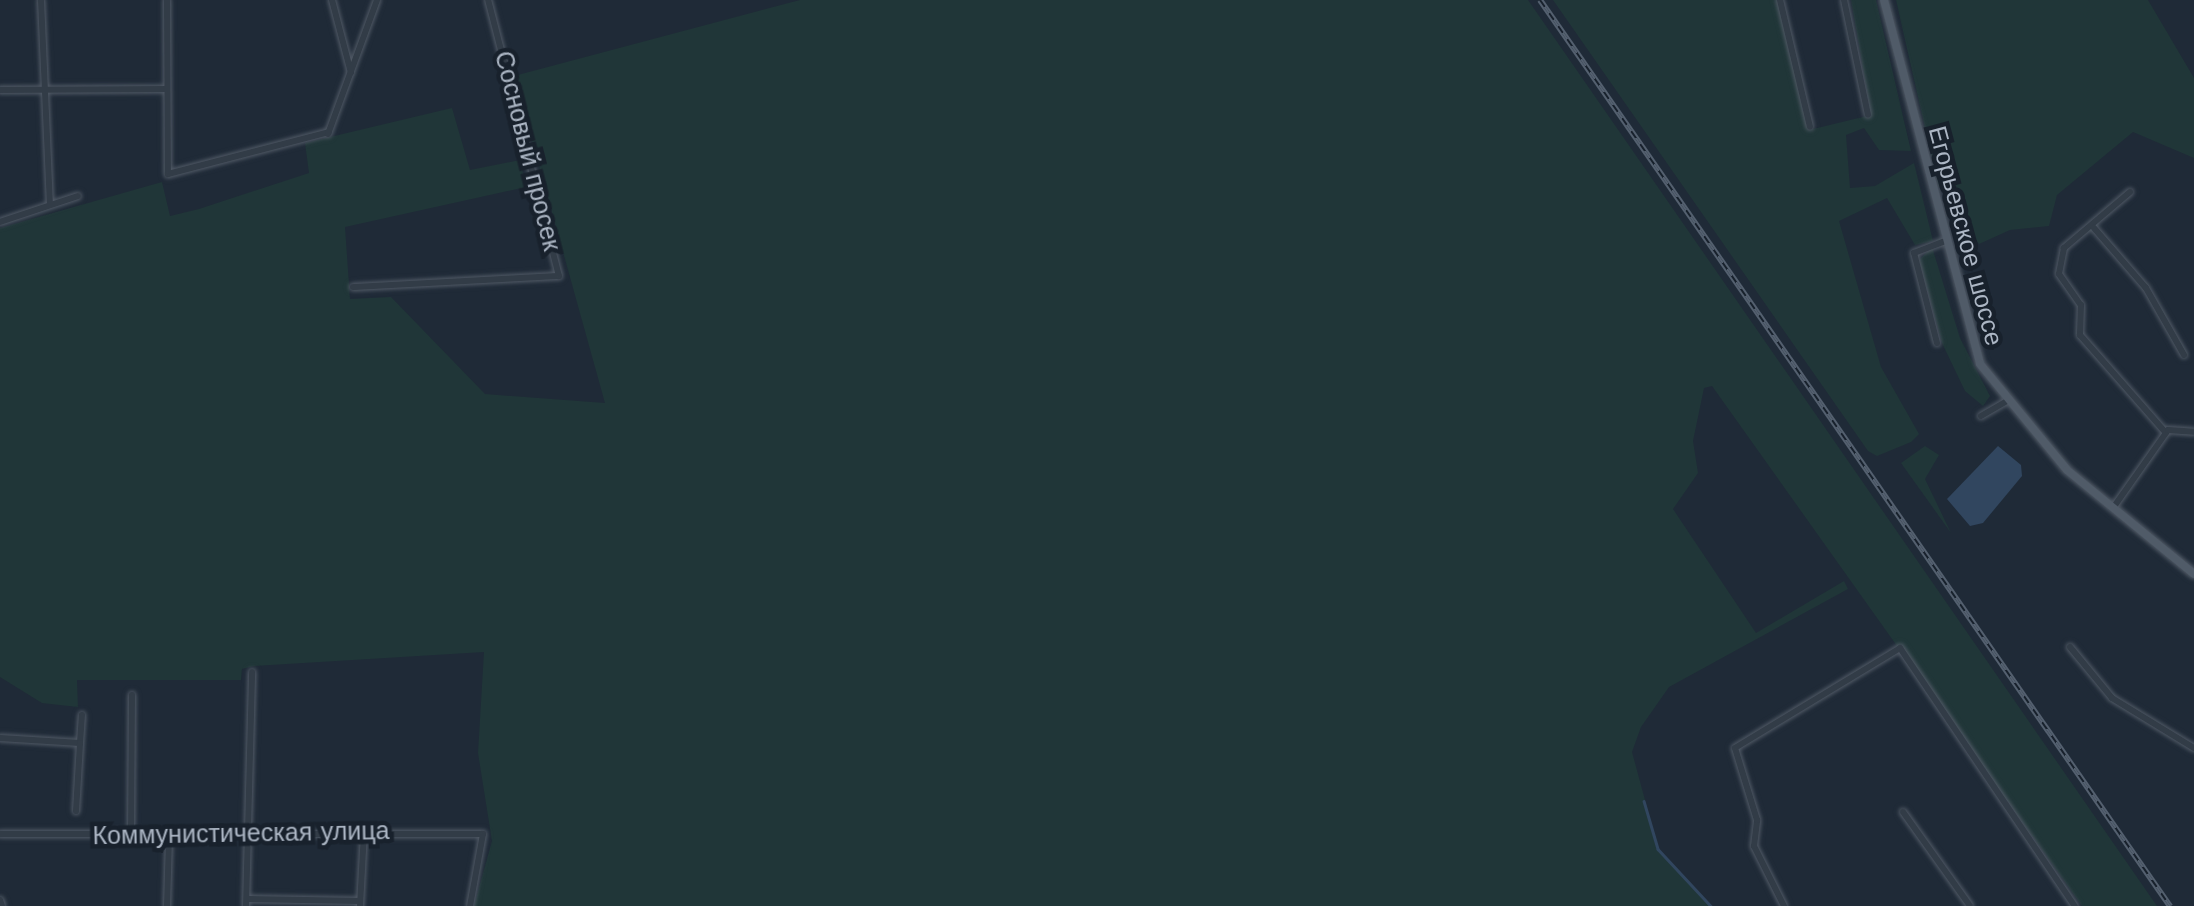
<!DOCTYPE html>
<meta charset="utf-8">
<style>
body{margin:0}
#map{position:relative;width:2194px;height:906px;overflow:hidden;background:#1f2a37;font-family:"Work Sans",sans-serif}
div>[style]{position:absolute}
.green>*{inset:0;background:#203638}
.water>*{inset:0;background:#31465f}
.stream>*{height:2.5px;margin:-1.25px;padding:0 1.25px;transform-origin:1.25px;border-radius:1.25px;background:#31465f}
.roads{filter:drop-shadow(0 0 2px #505965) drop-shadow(0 0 2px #505965)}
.minor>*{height:6px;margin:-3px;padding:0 3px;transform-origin:3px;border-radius:3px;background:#323c47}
.major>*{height:8px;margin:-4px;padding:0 4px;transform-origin:4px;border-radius:4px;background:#505b68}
.rail>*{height:6px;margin-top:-3px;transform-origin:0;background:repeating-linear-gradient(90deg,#18212c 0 8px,#54606f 0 16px);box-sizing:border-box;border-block:2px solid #54606f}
span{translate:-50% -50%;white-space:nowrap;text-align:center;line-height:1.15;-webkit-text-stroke:9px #18212c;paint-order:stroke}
.street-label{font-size:25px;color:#acb6c4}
</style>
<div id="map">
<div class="green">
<div style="clip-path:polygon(800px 0,1528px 0,2157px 906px,2082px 906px,1712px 386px,1704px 388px,1693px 441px,1698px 473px,1673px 509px,1756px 633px,1844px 581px,1848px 589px,1669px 687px,1641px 727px,1632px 752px,1658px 848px,1712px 906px,474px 906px,492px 841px,478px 753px,484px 652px,254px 666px,242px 669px,241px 680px,77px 680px,78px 707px,42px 703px,0 677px,0 228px,162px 182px,170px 216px,199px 209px,309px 173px,305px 143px,452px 108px,470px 170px,520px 160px,526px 187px,345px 227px,350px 299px,391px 297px,485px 394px,605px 403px,514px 76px)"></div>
<div style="clip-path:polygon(1553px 0,1778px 0,1809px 130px,1871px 115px,1851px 0,1876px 0,1911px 151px,1879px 150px,1864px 128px,1846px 135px,1850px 188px,1875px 186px,1914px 163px,1933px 241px,1915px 245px,1887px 198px,1839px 221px,1881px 367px,1919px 434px,1911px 442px,1877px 456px,1868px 451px)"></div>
<div style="clip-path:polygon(1896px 0,2148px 0,2194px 78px,2194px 158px,2133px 132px,2057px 195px,2049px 226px,2010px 230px,1979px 244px,1938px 185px)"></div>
<div style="clip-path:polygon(1932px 247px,1960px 338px,1990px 396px,1983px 406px,1965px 391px,1942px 343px,1919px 260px)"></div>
<div style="clip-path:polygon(1925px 446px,1939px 455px,1925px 479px,1951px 533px,1901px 463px)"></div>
</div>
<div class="water">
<div style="clip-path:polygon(1998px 446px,2021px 465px,2022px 476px,1983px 523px,1970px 526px,1947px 499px)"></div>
</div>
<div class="stream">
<div style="left:1644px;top:801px;width:50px;rotate:73.7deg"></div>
<div style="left:1658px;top:849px;width:78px;rotate:47.1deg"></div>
</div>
<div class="roads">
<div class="minor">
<div style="left:41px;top:0;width:204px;rotate:87.5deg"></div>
<div style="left:167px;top:0;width:174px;rotate:89.7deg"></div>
<div style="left:168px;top:174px;width:166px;rotate:-14.6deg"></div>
<div style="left:332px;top:0;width:75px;rotate:75.4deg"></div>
<div style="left:1780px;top:0;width:130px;rotate:76.7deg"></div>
<div style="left:1844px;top:0;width:117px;rotate:78.2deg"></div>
<div style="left:0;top:90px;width:165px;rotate:-0.3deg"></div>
<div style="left:328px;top:134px;width:143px;rotate:-69.9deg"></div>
<div style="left:2130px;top:192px;width:87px;rotate:139.7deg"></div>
<div style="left:2064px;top:248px;width:26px;rotate:101deg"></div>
<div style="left:2059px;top:274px;width:38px;rotate:55deg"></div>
<div style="left:2081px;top:305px;width:30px;rotate:92deg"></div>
<div style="left:2080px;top:335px;width:130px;rotate:48.7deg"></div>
<div style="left:0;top:222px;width:82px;rotate:-18.4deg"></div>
<div style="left:2094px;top:228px;width:79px;rotate:49.1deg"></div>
<div style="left:2146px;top:288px;width:77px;rotate:60.4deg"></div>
<div style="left:353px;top:287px;width:206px;rotate:-3.1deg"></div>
<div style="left:559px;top:276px;width:285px;rotate:-104.4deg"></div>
<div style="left:1937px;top:343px;width:93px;rotate:-104.3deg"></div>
<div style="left:1914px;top:253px;width:31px;rotate:-21deg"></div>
<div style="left:1981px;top:416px;width:28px;rotate:-30deg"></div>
<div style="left:2113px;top:508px;width:95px;rotate:-54.8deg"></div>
<div style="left:2168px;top:430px;width:26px;rotate:4deg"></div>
<div style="left:2070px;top:647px;width:66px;rotate:50.5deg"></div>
<div style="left:2112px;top:698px;width:96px;rotate:31.4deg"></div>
<div style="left:0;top:738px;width:80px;rotate:3.6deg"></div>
<div style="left:80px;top:743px;width:28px;rotate:-86deg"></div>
<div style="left:76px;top:811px;width:68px;rotate:-86.6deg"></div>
<div style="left:1903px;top:812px;width:115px;rotate:54.5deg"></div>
<div style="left:0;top:834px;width:483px"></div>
<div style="left:483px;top:834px;width:73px;rotate:100.2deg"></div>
<div style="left:131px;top:837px;width:142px;rotate:-89.6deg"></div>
<div style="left:247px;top:899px;width:113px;rotate:1deg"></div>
<div style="left:0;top:900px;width:6px;rotate:72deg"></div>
<div style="left:167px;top:906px;width:69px;rotate:-88.3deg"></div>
<div style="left:246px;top:906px;width:234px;rotate:-88.5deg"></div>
<div style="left:360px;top:906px;width:74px;rotate:-86.9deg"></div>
<div style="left:1784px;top:906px;width:67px;rotate:-116.6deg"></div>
<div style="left:1754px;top:846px;width:26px;rotate:-83deg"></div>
<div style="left:1757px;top:820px;width:75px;rotate:-107deg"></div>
<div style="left:1735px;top:748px;width:193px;rotate:-31.2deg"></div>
<div style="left:1900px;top:648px;width:312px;rotate:55.9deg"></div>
</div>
<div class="major">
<div style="left:1884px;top:0;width:376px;rotate:75.2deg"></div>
<div style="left:1980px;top:364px;width:137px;rotate:50.6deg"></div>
<div style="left:2067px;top:470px;width:164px;rotate:39.3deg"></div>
</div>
</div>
<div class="rail">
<div style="left:1540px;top:0;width:1104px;rotate:55.19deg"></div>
</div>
<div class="street-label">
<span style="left:527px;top:151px;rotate:76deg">Сосновый просек</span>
<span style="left:1965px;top:236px;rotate:75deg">Егорьевское шоссе</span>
<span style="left:241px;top:834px;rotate:-1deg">Коммунистическая улица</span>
</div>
</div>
